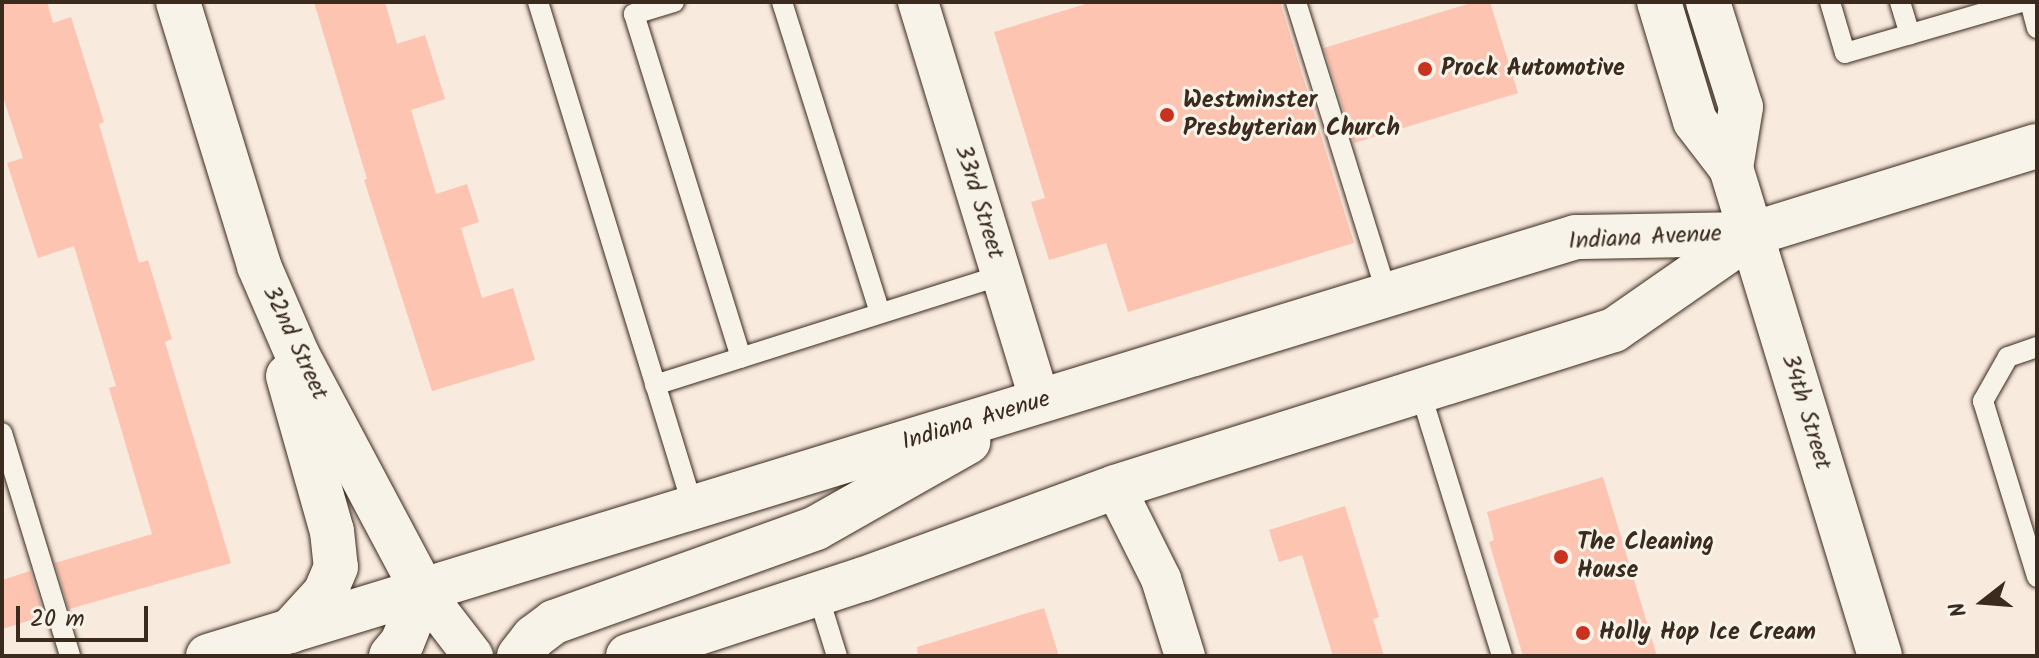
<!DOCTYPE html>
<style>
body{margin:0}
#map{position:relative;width:2039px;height:658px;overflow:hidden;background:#f8eadd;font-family:Kalam,sans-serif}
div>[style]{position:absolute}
.building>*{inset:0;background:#fdc4b2}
.roads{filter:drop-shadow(0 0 2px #3b2a1e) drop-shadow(0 0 2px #3b2a1e)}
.service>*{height:20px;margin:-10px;padding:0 10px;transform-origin:10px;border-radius:10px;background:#f7f3e8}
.minor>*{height:40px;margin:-20px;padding:0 20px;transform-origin:20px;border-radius:20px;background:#f7f3e8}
.tertiary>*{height:44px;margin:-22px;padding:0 22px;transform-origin:22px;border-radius:22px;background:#f7f3e8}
.secondary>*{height:44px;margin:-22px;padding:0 22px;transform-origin:22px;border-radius:22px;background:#f7f3e8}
.dots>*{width:22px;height:22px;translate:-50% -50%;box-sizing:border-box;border:4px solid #f7f3e8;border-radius:50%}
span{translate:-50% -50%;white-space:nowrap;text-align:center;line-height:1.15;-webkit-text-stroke:6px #f7f3e8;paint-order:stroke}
.poi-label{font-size:24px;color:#3b2a1e;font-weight:700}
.left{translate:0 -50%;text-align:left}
.street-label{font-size:24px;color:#3b2a1e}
.frame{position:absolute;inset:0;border:4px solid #3b2a1e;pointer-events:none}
.north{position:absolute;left:1943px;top:562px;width:80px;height:80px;-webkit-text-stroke:6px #f7f3e8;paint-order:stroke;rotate:253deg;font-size:22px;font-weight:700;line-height:32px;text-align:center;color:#3b2a1e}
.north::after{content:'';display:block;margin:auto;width:28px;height:36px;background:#3b2a1e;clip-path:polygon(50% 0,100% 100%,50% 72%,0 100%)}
.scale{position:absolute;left:16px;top:606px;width:132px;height:36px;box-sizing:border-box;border:4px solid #3b2a1e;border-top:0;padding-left:10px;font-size:24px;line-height:28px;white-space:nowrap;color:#3b2a1e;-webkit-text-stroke:6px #f7f3e8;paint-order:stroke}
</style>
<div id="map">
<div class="building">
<div style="clip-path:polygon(2px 2px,47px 2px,53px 23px,71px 17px,104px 122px,99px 124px,139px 263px,148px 260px,172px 339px,165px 342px,231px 563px,69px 609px,55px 563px,152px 534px,109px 388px,116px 386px,74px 246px,38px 258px,7px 163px,23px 158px,2px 94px)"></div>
<div style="clip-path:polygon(314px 2px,385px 2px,397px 44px,425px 35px,445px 99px,411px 110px,436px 194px,467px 184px,479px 222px,461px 228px,482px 298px,513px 288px,535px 360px,432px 391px,364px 180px,367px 179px)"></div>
<div style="clip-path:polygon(1092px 2px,1280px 2px,1354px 243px,1128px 312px,1106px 243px,1049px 260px,1031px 202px,1045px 198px,994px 32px)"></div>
<div style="clip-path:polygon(1474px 2px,1490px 2px,1518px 93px,1354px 143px,1324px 48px)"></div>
<div style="clip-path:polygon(1603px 477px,1657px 656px,1523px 656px,1489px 542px,1494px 540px,1487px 512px)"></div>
<div style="clip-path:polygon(1345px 506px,1379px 617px,1373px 619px,1384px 656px,1333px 656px,1302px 555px,1279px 562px,1269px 530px)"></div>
<div style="clip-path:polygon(30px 571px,44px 616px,2px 629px,2px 580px)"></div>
<div style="clip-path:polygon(1044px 608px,1059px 656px,918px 656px,917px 647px)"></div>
</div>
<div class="roads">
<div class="service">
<div style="left:538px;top:2px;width:528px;rotate:72.94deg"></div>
<div style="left:674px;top:2px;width:42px;rotate:163.3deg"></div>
<div style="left:634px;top:14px;width:360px;rotate:72.7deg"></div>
<div style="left:782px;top:2px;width:326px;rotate:72.5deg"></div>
<div style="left:1296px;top:2px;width:307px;rotate:72.7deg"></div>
<div style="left:1830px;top:2px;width:53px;rotate:73.6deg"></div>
<div style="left:1845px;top:53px;width:184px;rotate:-16.1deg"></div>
<div style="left:1900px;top:2px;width:34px;rotate:73deg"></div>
<div style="left:2030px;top:2px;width:27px;rotate:75deg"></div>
<div style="left:2037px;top:347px;width:31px;rotate:161deg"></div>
<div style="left:2008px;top:357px;width:51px;rotate:119.6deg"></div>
<div style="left:1983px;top:401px;width:184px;rotate:72.9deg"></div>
<div style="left:655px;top:385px;width:363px;rotate:-17.6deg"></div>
<div style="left:1420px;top:391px;width:277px;rotate:72.8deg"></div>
<div style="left:2px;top:433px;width:233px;rotate:73deg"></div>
<div style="left:818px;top:595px;width:64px;rotate:72.7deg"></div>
</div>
<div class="minor">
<div style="left:918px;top:2px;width:417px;rotate:73deg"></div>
<div style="left:1115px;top:487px;width:103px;rotate:63.4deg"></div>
<div style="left:1161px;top:579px;width:81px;rotate:72.7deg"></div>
<div style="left:423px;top:591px;width:82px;rotate:52.4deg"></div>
</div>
<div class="tertiary">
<div style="left:178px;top:2px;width:276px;rotate:72.9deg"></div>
<div style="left:259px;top:266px;width:96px;rotate:66.6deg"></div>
<div style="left:297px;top:354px;width:268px;rotate:62deg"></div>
<div style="left:288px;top:376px;width:161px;rotate:74.2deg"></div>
<div style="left:332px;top:531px;width:36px;rotate:84deg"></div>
<div style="left:336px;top:567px;width:28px;rotate:113deg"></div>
<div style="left:325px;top:593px;width:52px;rotate:132.6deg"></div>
</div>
<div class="secondary">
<div style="left:1659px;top:2px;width:124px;rotate:73.2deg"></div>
<div style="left:1695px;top:121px;width:59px;rotate:52.5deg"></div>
<div style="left:1731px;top:168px;width:510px;rotate:73.02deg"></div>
<div style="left:1708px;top:2px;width:110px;rotate:72.6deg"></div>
<div style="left:1741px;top:107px;width:62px;rotate:99.3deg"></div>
<div style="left:208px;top:656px;width:1431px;rotate:-17.03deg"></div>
<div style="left:1576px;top:237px;width:176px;rotate:-1deg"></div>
<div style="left:1752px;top:234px;width:298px;rotate:-17.2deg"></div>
<div style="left:391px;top:656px;width:17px;rotate:-50deg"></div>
<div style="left:402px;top:643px;width:56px;rotate:-68deg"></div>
<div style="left:519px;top:656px;width:24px;rotate:-52deg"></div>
<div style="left:534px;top:637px;width:25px;rotate:-37deg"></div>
<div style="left:554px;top:622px;width:278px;rotate:-19.7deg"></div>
<div style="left:816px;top:528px;width:175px;rotate:-29.5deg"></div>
<div style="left:628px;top:656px;width:248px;rotate:-18.1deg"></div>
<div style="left:864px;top:579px;width:267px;rotate:-20.1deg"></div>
<div style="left:1115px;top:487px;width:523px;rotate:-17.47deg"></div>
<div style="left:1614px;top:330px;width:168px;rotate:-34.8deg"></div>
</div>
</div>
<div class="dots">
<div style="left:1425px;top:69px;background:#c8321e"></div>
<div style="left:1167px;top:115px;background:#c8321e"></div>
<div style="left:1561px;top:557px;background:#c8321e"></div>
<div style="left:1583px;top:633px;background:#c8321e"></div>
</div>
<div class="poi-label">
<span class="left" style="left:1441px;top:69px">Prock Automotive</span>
<span class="left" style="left:1183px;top:115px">Westminster<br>Presbyterian Church</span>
<span class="left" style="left:1577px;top:557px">The Cleaning<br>House</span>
<span class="left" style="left:1599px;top:633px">Holly Hop Ice Cream</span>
</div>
<div class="street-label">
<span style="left:979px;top:202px;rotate:73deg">33rd Street</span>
<span style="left:1645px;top:238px;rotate:-3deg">Indiana Avenue</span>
<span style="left:295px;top:343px;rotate:65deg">32nd Street</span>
<span style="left:1806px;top:412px;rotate:73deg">34th Street</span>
<span style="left:976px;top:421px;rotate:-17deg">Indiana Avenue</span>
</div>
<div class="frame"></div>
<div class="north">N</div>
<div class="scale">20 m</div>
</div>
